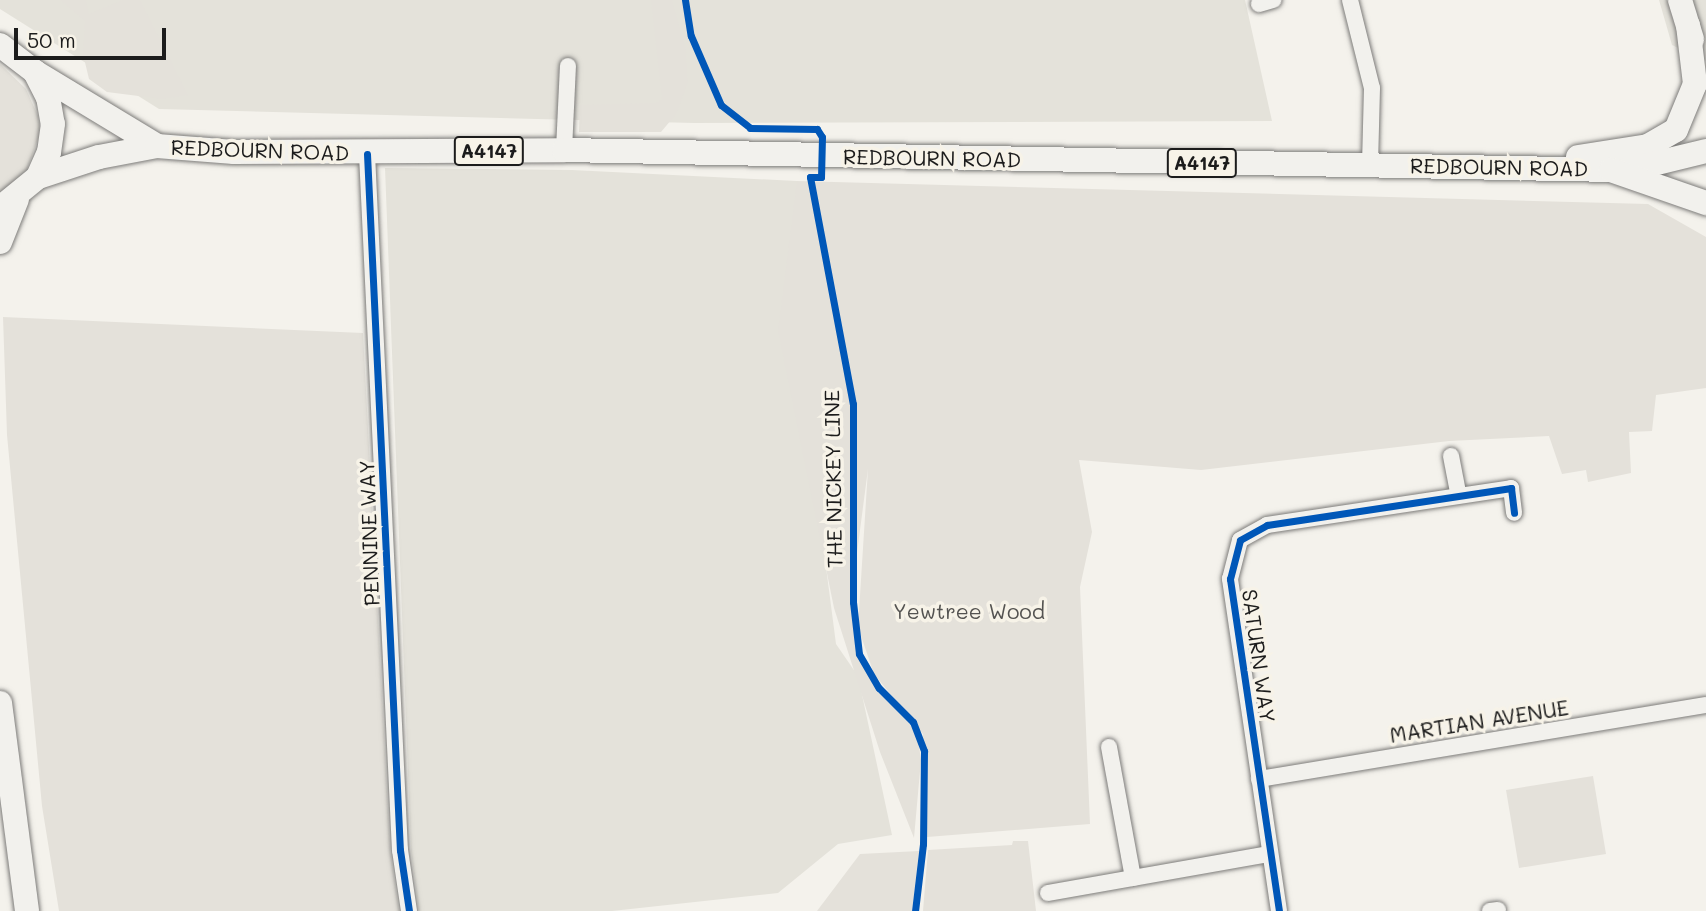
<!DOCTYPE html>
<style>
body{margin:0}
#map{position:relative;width:1706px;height:911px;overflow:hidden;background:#f4f2ec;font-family:Mali,sans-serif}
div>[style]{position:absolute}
.built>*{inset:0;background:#e4e2da}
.green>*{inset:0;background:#e4e1da}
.roads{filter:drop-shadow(0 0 2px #7d7c7a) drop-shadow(0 0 2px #7d7c7a)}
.minor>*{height:16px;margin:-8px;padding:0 8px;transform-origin:8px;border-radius:8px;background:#f2f1ed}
.primary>*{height:24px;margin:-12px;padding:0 12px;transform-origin:12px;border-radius:12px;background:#f2f1ed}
.cycleway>*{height:7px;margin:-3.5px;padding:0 3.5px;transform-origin:3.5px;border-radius:3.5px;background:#0057b8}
span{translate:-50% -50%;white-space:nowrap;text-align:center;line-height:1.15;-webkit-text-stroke:7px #f7f3e8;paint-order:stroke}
.shield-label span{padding:2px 5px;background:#f7f3e8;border:2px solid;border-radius:5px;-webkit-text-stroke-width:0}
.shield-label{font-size:19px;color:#1c1c1c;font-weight:700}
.street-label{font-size:21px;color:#1c1c1c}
.park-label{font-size:21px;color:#545351}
.scale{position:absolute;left:14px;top:28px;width:152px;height:32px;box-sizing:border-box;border:4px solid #1c1c1c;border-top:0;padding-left:9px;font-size:21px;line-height:24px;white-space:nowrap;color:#1c1c1c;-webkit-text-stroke:5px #f7f3e8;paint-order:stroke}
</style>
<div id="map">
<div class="built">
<div style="clip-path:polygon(0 0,1245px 0,1272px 121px,694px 123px,159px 109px,0 9px)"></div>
<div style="clip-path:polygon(1659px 0,1706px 0,1706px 61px,1672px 45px)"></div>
<div style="clip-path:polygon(385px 168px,572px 170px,797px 181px,807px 232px,820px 521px,836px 644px,858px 676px,892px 835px,838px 844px,778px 893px,612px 911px,419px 911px,411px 851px)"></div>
</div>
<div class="green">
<div style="clip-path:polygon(60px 0,86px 0,89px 14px,123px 0,140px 0,188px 95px,162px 99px,107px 92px,89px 79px,83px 54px,85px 21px)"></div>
<div style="clip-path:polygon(651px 0,672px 0,686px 50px,688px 81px,677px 113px,661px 132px,579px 132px,580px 105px,656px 103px,662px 99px)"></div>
<div style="clip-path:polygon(0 64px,26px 89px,38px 116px,40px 133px,25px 175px,0 195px)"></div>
<div style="clip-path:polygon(797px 181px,1648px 204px,1706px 237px,1706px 388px,1656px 395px,1652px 431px,1629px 432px,1631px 473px,1588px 482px,1586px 470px,1562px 474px,1549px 436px,1449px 441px,1201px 470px,1079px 460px,1092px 532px,1080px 587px,1090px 824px,927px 837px,923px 734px,874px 674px,858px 627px,868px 469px,852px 591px,853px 626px,867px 673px,906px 717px,918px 739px,921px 760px,914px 838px,880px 752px,834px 608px,778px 331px)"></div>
<div style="clip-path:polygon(3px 317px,363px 333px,390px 850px,399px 911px,59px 911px,42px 806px,7px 435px)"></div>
<div style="clip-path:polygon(1593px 776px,1606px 854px,1519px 868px,1506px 790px)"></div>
<div style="clip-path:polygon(1013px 841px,1028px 841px,1036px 911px,923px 911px,928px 850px,1012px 845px)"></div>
<div style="clip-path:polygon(919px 851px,912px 911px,817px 911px,860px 854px)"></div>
</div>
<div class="roads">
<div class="minor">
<div style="left:1350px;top:0;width:91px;rotate:76deg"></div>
<div style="left:1372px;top:88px;width:77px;rotate:91.5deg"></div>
<div style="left:1259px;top:4px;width:15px;rotate:-16deg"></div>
<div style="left:564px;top:150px;width:84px;rotate:-87.3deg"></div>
<div style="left:367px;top:154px;width:697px;rotate:87.29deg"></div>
<div style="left:400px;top:850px;width:62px;rotate:81.6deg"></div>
<div style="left:1451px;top:456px;width:38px;rotate:79deg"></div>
<div style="left:1109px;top:747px;width:133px;rotate:79.6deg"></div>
<div style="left:1259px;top:779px;width:453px;rotate:-9.4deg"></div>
<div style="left:1048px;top:893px;width:224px;rotate:-10deg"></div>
<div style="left:1279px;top:911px;width:336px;rotate:-98.4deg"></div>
<div style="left:1230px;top:579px;width:40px;rotate:-75.6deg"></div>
<div style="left:1240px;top:540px;width:31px;rotate:-29deg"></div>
<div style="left:1267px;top:525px;width:247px;rotate:-8.6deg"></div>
<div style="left:1511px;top:488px;width:25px;rotate:83deg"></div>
<div style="left:1490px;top:911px;width:8px;rotate:-7deg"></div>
</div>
<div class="primary">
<div style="left:1680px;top:0;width:41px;rotate:72.9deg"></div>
<div style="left:0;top:45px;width:44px;rotate:37.6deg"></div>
<div style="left:35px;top:72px;width:28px;rotate:63deg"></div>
<div style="left:48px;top:97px;width:27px;rotate:80deg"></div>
<div style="left:53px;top:124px;width:28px;rotate:98deg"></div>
<div style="left:49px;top:152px;width:27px;rotate:114deg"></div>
<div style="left:38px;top:177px;width:49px;rotate:140.8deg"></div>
<div style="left:35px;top:72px;width:143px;rotate:31.2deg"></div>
<div style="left:1578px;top:157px;width:71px;rotate:-8.9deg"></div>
<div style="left:1648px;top:146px;width:32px;rotate:-30deg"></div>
<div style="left:1676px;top:130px;width:50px;rotate:-67.6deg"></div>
<div style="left:1695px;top:84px;width:59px;rotate:-96.8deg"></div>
<div style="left:1624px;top:171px;width:84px;rotate:-13.7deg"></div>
<div style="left:38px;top:177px;width:64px;rotate:-18.2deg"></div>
<div style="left:99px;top:157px;width:59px;rotate:-10.7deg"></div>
<div style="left:157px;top:146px;width:77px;rotate:4.5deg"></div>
<div style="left:234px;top:152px;width:330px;rotate:-0.3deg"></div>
<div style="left:564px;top:150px;width:1047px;rotate:1.09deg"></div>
<div style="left:1611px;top:170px;width:101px;rotate:19.2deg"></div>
<div style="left:0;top:242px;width:46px;rotate:-68.4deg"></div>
<div style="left:0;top:703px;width:210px;rotate:82.6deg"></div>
</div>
</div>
<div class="cycleway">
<div style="left:685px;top:0;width:36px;rotate:81deg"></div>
<div style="left:691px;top:36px;width:75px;rotate:66.5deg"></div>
<div style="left:721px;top:105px;width:37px;rotate:38deg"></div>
<div style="left:750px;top:128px;width:67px;rotate:0.9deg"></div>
<div style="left:817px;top:129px;width:9px;rotate:58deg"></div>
<div style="left:822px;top:137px;width:40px;rotate:91.4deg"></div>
<div style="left:821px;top:177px;width:11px;rotate:180deg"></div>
<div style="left:810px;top:177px;width:231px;rotate:79.3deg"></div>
<div style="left:853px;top:404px;width:198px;rotate:90deg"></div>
<div style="left:853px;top:602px;width:52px;rotate:83.4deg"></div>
<div style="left:859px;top:654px;width:39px;rotate:60deg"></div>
<div style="left:879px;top:688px;width:48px;rotate:45deg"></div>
<div style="left:913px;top:722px;width:31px;rotate:69deg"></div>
<div style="left:924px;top:751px;width:93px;rotate:90.6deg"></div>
<div style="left:923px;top:844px;width:67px;rotate:96.8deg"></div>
<div style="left:367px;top:154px;width:697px;rotate:87.29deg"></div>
<div style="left:400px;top:850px;width:62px;rotate:81.6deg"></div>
<div style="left:1279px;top:911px;width:336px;rotate:-98.4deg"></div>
<div style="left:1230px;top:579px;width:40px;rotate:-75.6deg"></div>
<div style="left:1240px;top:540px;width:31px;rotate:-29deg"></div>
<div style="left:1267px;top:525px;width:247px;rotate:-8.6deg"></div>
<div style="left:1511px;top:488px;width:25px;rotate:83deg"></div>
</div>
<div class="shield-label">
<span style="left:489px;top:151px">A4147</span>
<span style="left:1202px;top:163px">A4147</span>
</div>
<div class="street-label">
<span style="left:260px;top:150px;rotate:2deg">REDBOURN ROAD</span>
<span style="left:932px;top:158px;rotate:1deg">REDBOURN ROAD</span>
<span style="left:1499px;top:167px;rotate:1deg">REDBOURN ROAD</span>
<span style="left:833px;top:479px;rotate:-91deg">THE NICKEY LINE</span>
<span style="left:369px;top:533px;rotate:-92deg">PENNINE WAY</span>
<span style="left:1259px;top:656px;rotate:82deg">SATURN WAY</span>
<span style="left:1479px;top:721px;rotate:-9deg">MARTIAN AVENUE</span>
</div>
<div class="park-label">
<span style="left:969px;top:611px">Yewtree Wood</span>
</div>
<div class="scale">50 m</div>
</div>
